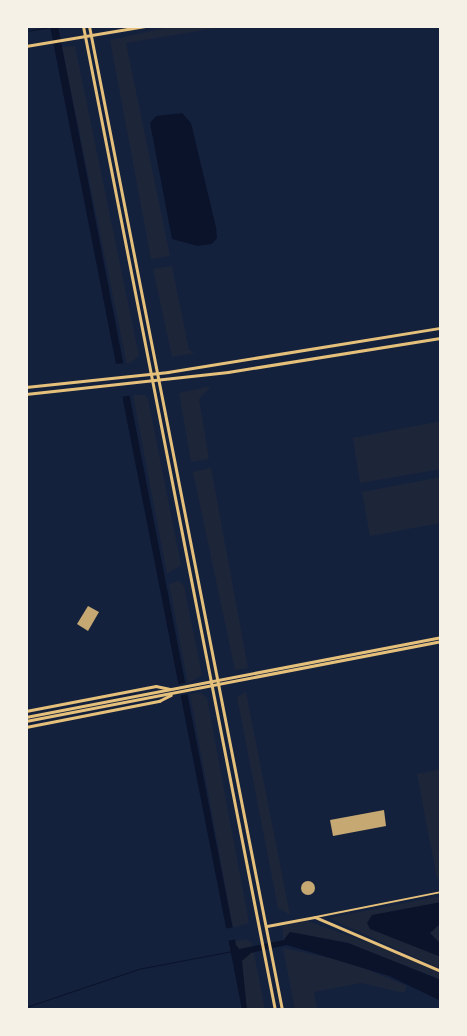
<!DOCTYPE html>
<style>
body{margin:0}
#map{position:relative;width:467px;height:1036px;overflow:hidden;background:#14213d;font-family:Signika,sans-serif}
div>[style]{position:absolute}
.green>*{inset:0;background:#1d2539}
.water>*{inset:0;background:#0b132b}
.pier>*{inset:0;background:#14213d}
.stream>*{height:1px;margin:-0.5px;padding:0 0.5px;transform-origin:0.5px;border-radius:0.5px;background:#0b132b}
.building>*{inset:0;background:#c6a872}
.round{border-radius:50%}
.minor>*{height:2px;margin:-1px;padding:0 1px;transform-origin:1px;border-radius:1px;background:#e5c07b}
.tertiary>*{height:2.5px;margin:-1.25px;padding:0 1.25px;transform-origin:1.25px;border-radius:1.25px;background:#e5c07b}
.secondary>*{height:3px;margin:-1.5px;padding:0 1.5px;transform-origin:1.5px;border-radius:1.5px;background:#e5c07b}
span{translate:-50% -50%;white-space:nowrap;text-align:center;line-height:1.15;-webkit-text-stroke:4.5px #f6f1e7;paint-order:stroke}
.frame{position:absolute;inset:0;border:28px solid #f6f1e7;pointer-events:none}
</style>
<div id="map">
<div class="green">
<div style="clip-path:polygon(174px 26px,228px 26px,126px 43px,170px 256px,151px 259px,110px 40px)"></div>
<div style="clip-path:polygon(75px 46px,139px 356px,127px 365px,62px 47px)"></div>
<div style="clip-path:polygon(172px 266px,189px 350px,195px 353px,172px 357px,153px 269px)"></div>
<div style="clip-path:polygon(211px 386px,199px 399px,209px 459px,191px 462px,179px 393px)"></div>
<div style="clip-path:polygon(133px 395px,145px 395px,148px 399px,181px 565px,167px 574px)"></div>
<div style="clip-path:polygon(441px 421px,441px 469px,360px 483px,353px 438px)"></div>
<div style="clip-path:polygon(211px 468px,248px 668px,235px 670px,193px 472px)"></div>
<div style="clip-path:polygon(441px 477px,441px 523px,370px 536px,362px 492px)"></div>
<div style="clip-path:polygon(179px 581px,184px 586px,202px 675px,188px 684px,169px 584px)"></div>
<div style="clip-path:polygon(246px 692px,290px 915px,278px 908px,237px 697px)"></div>
<div style="clip-path:polygon(201px 693px,207px 698px,249px 923px,233px 928px,190px 694px)"></div>
<div style="clip-path:polygon(441px 769px,441px 878px,437px 879px,417px 774px)"></div>
<div style="clip-path:polygon(441px 896px,441px 969px,329px 918px)"></div>
<div style="clip-path:polygon(307px 921px,401px 954px,441px 973px,441px 980px,348px 943px,290px 932px,283px 940px,283px 926px)"></div>
<div style="clip-path:polygon(247px 939px,252px 943px,265px 1010px,247px 1010px,235px 941px)"></div>
<div style="clip-path:polygon(283px 948px,349px 962px,407px 986px,404px 993px,361px 983px,314px 992px,317px 1010px,295px 1010px)"></div>
</div>
<div class="water">
<div style="clip-path:polygon(50px 26px,58px 26px,236px 945px,239px 949px,284px 940px,290px 932px,348px 943px,441px 980px,441px 1001px,389px 976px,287px 945px,251px 953px,242px 961px,247px 1010px,242px 1010px)"></div>
<div style="clip-path:polygon(182px 113px,191px 123px,216px 227px,217px 238px,212px 244px,198px 246px,172px 239px,150px 123px,156px 116px)"></div>
<div style="clip-path:polygon(441px 902px,441px 923px,430px 933px,441px 944px,441px 957px,370px 929px,367px 923px,372px 915px)"></div>
</div>
<div class="pier">
<div style="clip-path:polygon(129px 363px,135px 395px,120px 397px,114px 364px)"></div>
<div style="clip-path:polygon(190px 682px,192px 693px,178px 696px,175px 685px)"></div>
<div style="clip-path:polygon(235px 927px,237px 939px,227px 941px,223px 929px)"></div>
</div>
<div class="stream">
<div style="left:26px;top:31px;width:24px;rotate:-9deg"></div>
<div style="left:26px;top:1007px;width:118px;rotate:-18.7deg"></div>
<div style="left:138px;top:969px;width:96px;rotate:-10.8deg"></div>
</div>
<div class="building">
<div style="clip-path:polygon(88px 606px,99px 612px,88px 631px,77px 624px)"></div>
<div style="clip-path:polygon(384px 810px,386px 826px,333px 836px,330px 820px)"></div>
<div class="round" style="left:301px;top:881px;width:14px;height:14px"></div>
</div>
<div class="minor">
<div style="left:316px;top:917px;width:127px;rotate:-11.3deg"></div>
</div>
<div class="tertiary">
<div style="left:26px;top:46px;width:122px;rotate:-9.5deg"></div>
<div style="left:26px;top:387px;width:143px;rotate:-6deg"></div>
<div style="left:168px;top:372px;width:277px;rotate:-9.2deg"></div>
<div style="left:26px;top:394px;width:203px;rotate:-6.2deg"></div>
<div style="left:228px;top:372px;width:216px;rotate:-9.1deg"></div>
<div style="left:26px;top:711px;width:132px;rotate:-10.9deg"></div>
<div style="left:156px;top:686px;width:14px;rotate:12deg"></div>
<div style="left:26px;top:717px;width:423px;rotate:-10.9deg"></div>
<div style="left:26px;top:721px;width:423px;rotate:-10.9deg"></div>
<div style="left:26px;top:727px;width:136px;rotate:-11.1deg"></div>
<div style="left:159px;top:701px;width:13px;rotate:-27deg"></div>
<div style="left:267px;top:926px;width:49px;rotate:-10.6deg"></div>
<div style="left:315px;top:917px;width:137px;rotate:23.2deg"></div>
</div>
<div class="secondary">
<div style="left:83px;top:26px;width:1003px;rotate:78.96deg"></div>
<div style="left:89px;top:26px;width:1003px;rotate:78.9deg"></div>
</div>
<div class="frame"></div>
</div>
